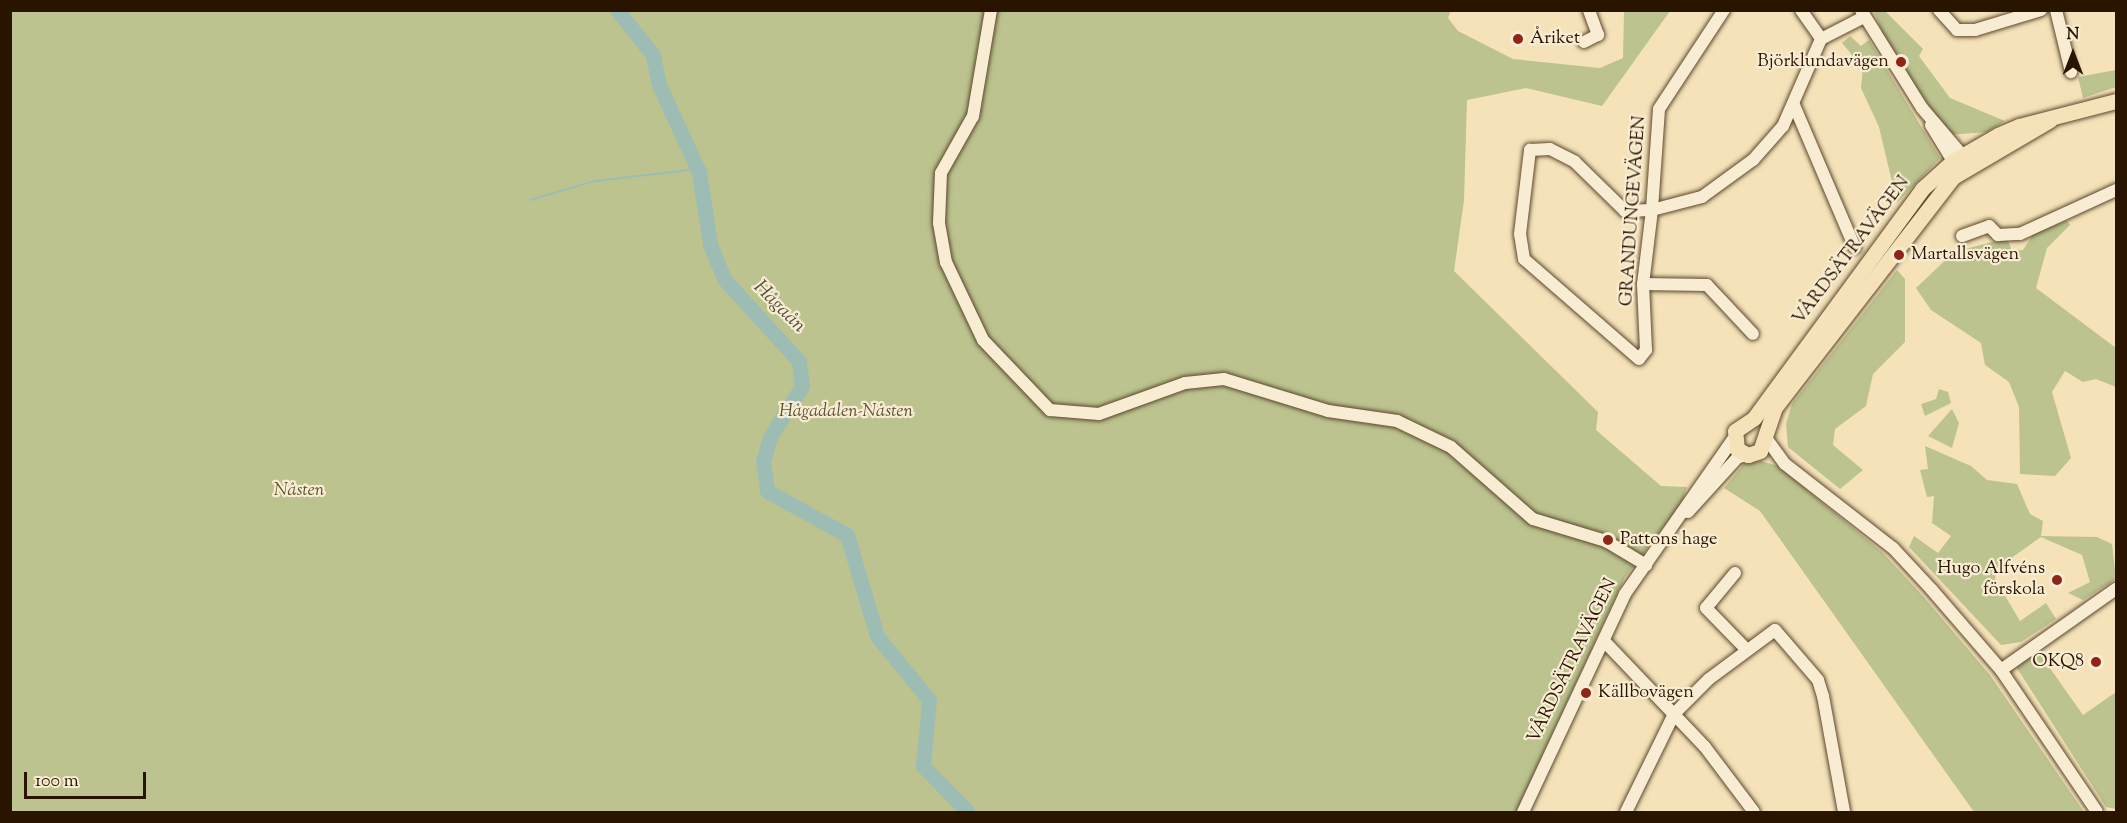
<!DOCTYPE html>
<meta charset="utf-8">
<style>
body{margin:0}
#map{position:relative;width:2127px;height:823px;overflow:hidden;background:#f5e2b9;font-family:"Sorts Mill Goudy",serif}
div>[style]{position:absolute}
.green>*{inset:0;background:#bcc38f}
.stream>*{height:2px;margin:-1px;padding:0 1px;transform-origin:1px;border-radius:1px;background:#9dbdb4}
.river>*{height:15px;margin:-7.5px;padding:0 7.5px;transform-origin:7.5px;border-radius:7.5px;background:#9dbdb4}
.roads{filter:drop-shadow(0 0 2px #5c482e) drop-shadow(0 0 2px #5c482e)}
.minor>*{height:12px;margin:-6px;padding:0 6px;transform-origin:6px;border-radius:6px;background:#f8ecd2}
.major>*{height:15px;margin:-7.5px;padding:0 7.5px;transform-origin:7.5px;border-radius:7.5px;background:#f5e2b9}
.dots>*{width:16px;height:16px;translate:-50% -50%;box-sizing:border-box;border:3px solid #f8ecd2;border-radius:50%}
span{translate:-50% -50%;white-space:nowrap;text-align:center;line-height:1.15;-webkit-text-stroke:4.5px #f8ecd2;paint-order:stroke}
.poi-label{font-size:18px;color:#291400}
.left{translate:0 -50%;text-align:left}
.right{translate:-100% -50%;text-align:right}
.street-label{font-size:18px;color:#291400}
.park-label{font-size:18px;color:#5c5132;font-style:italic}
.water-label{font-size:20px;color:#524f3f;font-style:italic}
.frame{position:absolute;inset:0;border:12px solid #291400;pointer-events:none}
.north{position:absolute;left:2043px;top:24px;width:60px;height:60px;-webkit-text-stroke:4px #f8ecd2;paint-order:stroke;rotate:0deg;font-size:16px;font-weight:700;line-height:24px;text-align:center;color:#291400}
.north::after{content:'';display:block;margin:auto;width:21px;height:27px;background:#291400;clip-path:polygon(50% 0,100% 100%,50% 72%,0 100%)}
.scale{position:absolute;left:24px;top:772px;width:122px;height:27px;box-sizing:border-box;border:3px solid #291400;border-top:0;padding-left:8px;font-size:18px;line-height:21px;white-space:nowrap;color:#291400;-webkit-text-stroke:4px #f8ecd2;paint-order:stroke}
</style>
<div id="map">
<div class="green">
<div style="clip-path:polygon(1451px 10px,1448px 18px,1458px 31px,1513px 59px,1600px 68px,1623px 58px,1624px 11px,1670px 11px,1602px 106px,1526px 88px,1467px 100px,1464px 200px,1454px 271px,1598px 412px,1596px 430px,1661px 486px,1687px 487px,1682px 503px,1625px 577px,1516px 812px,11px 812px,10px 11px)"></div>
<div style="clip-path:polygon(1874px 11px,1885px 11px,1923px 49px,1919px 56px,1950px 98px,2005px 121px,1987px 132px,1948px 135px,1885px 40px)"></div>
<div style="clip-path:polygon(1850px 36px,1861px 46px,1869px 40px,1940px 158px,1897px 203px,1879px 127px,1861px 88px,1863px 68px,1842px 43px)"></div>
<div style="clip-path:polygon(2116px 70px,2116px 87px,2083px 98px,2078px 77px)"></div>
<div style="clip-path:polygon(2067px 221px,2070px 225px,2047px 248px,2036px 288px,2116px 348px,2116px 387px,2096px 379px,2083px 382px,2065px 371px,2052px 392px,2071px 458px,2055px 476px,2020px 474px,2019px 407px,2009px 382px,1985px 365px,1981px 343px,1931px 310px,1916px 288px,1954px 252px,2007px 238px,2012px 251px,2023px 250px,2034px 233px)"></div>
<div style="clip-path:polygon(1897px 270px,1905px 279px,1905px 342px,1873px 374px,1866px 406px,1835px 429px,1833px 445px,1863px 470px,1840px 489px,1788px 447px,1786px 424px,1792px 404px)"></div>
<div style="clip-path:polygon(1939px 389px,1948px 392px,1951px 403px,1925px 416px,1921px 404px,1936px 399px)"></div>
<div style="clip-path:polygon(1952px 409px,1959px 423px,1952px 448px,1928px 436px)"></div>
<div style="clip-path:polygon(1925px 446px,1971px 466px,1987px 480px,2017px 484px,2030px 514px,2043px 521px,2041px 536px,2097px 537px,2112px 544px,2116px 579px,2083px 600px,2068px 593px,2090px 582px,2082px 555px,2041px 537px,1997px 568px,1995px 579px,2020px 621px,2046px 603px,2056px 619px,2021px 642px,2001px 645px,1909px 547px,1914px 536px,1938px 553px,1951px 536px,1932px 523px,1934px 496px,1927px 497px,1920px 470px,1928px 469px)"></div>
<div style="clip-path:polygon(1761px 461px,1778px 466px,1882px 552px,1922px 595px,1990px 675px,2084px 812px,1974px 812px,1760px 511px,1724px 488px,1744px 464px)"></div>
<div style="clip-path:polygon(2035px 647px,2083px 715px,2116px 692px,2116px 809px,2106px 807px,2013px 662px)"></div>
</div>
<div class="stream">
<div style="left:530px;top:200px;width:68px;rotate:-16.3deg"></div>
<div style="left:595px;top:181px;width:104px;rotate:-6.6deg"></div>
</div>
<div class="river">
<div style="left:617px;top:10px;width:58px;rotate:51.3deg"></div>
<div style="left:653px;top:55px;width:31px;rotate:79deg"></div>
<div style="left:659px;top:85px;width:96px;rotate:65.3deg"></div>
<div style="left:699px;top:172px;width:73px;rotate:81.3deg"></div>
<div style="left:710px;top:244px;width:38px;rotate:68deg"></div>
<div style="left:724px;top:279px;width:111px;rotate:47.6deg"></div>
<div style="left:799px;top:361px;width:25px;rotate:83deg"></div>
<div style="left:802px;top:386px;width:60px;rotate:122.1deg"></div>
<div style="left:770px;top:437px;width:25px;rotate:106deg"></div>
<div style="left:763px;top:461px;width:30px;rotate:82deg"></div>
<div style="left:767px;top:491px;width:91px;rotate:28.8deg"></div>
<div style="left:847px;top:535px;width:105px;rotate:73.5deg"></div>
<div style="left:877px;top:636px;width:82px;rotate:50.9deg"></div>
<div style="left:929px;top:700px;width:66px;rotate:95.2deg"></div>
<div style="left:923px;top:766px;width:64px;rotate:45.6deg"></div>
</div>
<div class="roads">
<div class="minor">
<div style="left:991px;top:10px;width:108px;rotate:99.6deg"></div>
<div style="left:973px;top:116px;width:65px;rotate:119.3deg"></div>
<div style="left:941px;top:173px;width:50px;rotate:92.3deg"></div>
<div style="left:939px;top:223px;width:40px;rotate:80deg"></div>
<div style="left:946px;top:262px;width:86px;rotate:64.6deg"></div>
<div style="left:983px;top:340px;width:97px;rotate:46.3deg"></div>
<div style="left:1050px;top:410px;width:49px;rotate:4.7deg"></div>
<div style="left:1099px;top:414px;width:91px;rotate:-19.8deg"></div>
<div style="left:1185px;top:383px;width:39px;rotate:-6deg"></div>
<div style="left:1224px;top:379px;width:109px;rotate:17.1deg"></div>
<div style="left:1328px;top:411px;width:70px;rotate:8.2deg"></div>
<div style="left:1397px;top:421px;width:60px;rotate:25.7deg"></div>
<div style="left:1451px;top:447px;width:109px;rotate:41.3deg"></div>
<div style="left:1533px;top:519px;width:76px;rotate:16.8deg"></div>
<div style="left:1606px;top:541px;width:47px;rotate:31deg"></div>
<div style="left:1724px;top:10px;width:118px;rotate:123.3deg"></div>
<div style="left:1659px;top:109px;width:101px;rotate:94deg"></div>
<div style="left:1652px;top:210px;width:75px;rotate:96.9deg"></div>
<div style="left:1643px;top:284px;width:66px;rotate:87.4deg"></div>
<div style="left:1646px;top:350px;width:11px;rotate:128deg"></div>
<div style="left:1639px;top:359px;width:152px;rotate:-139deg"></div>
<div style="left:1524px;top:259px;width:25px;rotate:-99deg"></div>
<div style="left:1520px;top:234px;width:85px;rotate:-83.2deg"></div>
<div style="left:1530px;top:150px;width:20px;rotate:-3deg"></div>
<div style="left:1550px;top:149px;width:28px;rotate:27deg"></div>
<div style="left:1575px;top:162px;width:70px;rotate:44.4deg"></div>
<div style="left:1625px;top:211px;width:27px;rotate:-2deg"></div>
<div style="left:1652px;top:210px;width:52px;rotate:-14.6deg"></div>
<div style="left:1702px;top:197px;width:63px;rotate:-36deg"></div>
<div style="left:1753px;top:160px;width:45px;rotate:-48.6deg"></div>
<div style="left:1783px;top:126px;width:95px;rotate:-66.4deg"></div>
<div style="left:1801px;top:10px;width:35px;rotate:55deg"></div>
<div style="left:1821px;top:39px;width:48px;rotate:-27.1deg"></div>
<div style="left:1861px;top:10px;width:115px;rotate:58.1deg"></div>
<div style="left:1922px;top:108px;width:62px;rotate:49.6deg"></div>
<div style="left:1939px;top:10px;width:27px;rotate:48deg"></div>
<div style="left:1957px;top:30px;width:18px"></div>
<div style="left:1975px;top:30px;width:69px;rotate:-16.9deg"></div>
<div style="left:2056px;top:10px;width:64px;rotate:76.4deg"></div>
<div style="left:1584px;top:42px;width:16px;rotate:-27deg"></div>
<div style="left:1598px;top:35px;width:27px;rotate:-110deg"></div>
<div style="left:1794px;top:105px;width:155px;rotate:66.9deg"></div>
<div style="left:1931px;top:125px;width:42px;rotate:58.6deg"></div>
<div style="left:1962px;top:236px;width:29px;rotate:-20deg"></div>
<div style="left:1989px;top:226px;width:13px;rotate:45deg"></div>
<div style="left:1998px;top:235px;width:22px;rotate:-3deg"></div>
<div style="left:2020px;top:234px;width:106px;rotate:-24.6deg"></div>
<div style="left:1643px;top:284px;width:64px;rotate:0.9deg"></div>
<div style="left:1707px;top:285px;width:67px;rotate:46.8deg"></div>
<div style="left:1766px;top:438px;width:32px;rotate:54deg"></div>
<div style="left:1785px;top:464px;width:137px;rotate:37.9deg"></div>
<div style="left:1893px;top:548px;width:57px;rotate:47.1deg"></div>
<div style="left:1932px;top:590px;width:106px;rotate:49.2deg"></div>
<div style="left:2001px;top:670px;width:171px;rotate:55.9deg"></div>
<div style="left:1688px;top:512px;width:74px;rotate:-47.7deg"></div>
<div style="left:1738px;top:457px;width:10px;rotate:-11deg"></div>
<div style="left:1735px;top:573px;width:45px;rotate:129.6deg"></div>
<div style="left:1706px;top:608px;width:59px;rotate:45.7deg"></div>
<div style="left:1604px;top:641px;width:146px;rotate:46.4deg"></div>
<div style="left:1705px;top:747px;width:81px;rotate:53deg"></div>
<div style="left:2001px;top:670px;width:141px;rotate:-35.2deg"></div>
<div style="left:1523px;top:812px;width:241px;rotate:-64.9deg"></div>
<div style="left:1625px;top:594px;width:189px;rotate:-55.1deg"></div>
<div style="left:1626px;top:812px;width:109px;rotate:-63.9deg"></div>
<div style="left:1674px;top:714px;width:49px;rotate:-45deg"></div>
<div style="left:1709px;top:679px;width:82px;rotate:-36.6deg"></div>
<div style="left:1775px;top:630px;width:66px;rotate:49.3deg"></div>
<div style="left:1818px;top:680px;width:17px;rotate:73deg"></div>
<div style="left:1823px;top:696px;width:118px;rotate:79.7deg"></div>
</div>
<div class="major">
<div style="left:2050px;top:120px;width:113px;rotate:149.6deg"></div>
<div style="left:1953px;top:177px;width:291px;rotate:127.7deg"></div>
<div style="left:1775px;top:407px;width:46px;rotate:108.8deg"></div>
<div style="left:1760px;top:451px;width:13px;rotate:162deg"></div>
<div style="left:1748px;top:455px;width:13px;rotate:-151deg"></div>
<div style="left:1737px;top:449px;width:18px;rotate:-96deg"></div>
<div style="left:1735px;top:431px;width:23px;rotate:-34deg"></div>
<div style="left:1754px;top:418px;width:284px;rotate:-53.7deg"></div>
<div style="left:1922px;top:189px;width:42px;rotate:-42.1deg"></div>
<div style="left:1953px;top:161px;width:52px;rotate:-30deg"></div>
<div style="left:1998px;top:135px;width:23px;rotate:-23deg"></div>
<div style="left:2019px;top:126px;width:100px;rotate:-14.5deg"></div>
</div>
</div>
<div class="dots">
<div style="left:1518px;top:39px;background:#8f2418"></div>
<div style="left:1901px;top:62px;background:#8f2418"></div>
<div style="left:1899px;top:255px;background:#8f2418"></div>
<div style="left:1608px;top:540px;background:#8f2418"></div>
<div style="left:2057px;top:580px;background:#8f2418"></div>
<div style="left:2096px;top:662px;background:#8f2418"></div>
<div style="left:1586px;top:693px;background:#8f2418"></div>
</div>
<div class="poi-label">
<span class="left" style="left:1530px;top:39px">Åriket</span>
<span class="right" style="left:1889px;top:62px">Björklundavägen</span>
<span class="left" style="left:1911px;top:255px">Martallsvägen</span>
<span class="left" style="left:1620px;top:540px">Pattons hage</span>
<span class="right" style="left:2045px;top:580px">Hugo Alfvéns<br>förskola</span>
<span class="right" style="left:2084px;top:662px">OKQ8</span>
<span class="left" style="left:1598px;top:693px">Källbovägen</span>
</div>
<div class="street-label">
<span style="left:1634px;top:211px;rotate:-86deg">GRANDUNGEVÄGEN</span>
<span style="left:1852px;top:251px;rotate:-53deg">VÅRDSÄTRAVÄGEN</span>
<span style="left:1573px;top:661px;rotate:-64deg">VÅRDSÄTRAVÄGEN</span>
</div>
<div class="park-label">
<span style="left:846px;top:412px">Hågadalen-Nåsten</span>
<span style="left:299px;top:491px">Nåsten</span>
</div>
<div class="water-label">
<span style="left:779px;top:307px;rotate:45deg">Hågaån</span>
</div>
<div class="frame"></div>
<div class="north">N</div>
<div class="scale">100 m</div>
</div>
